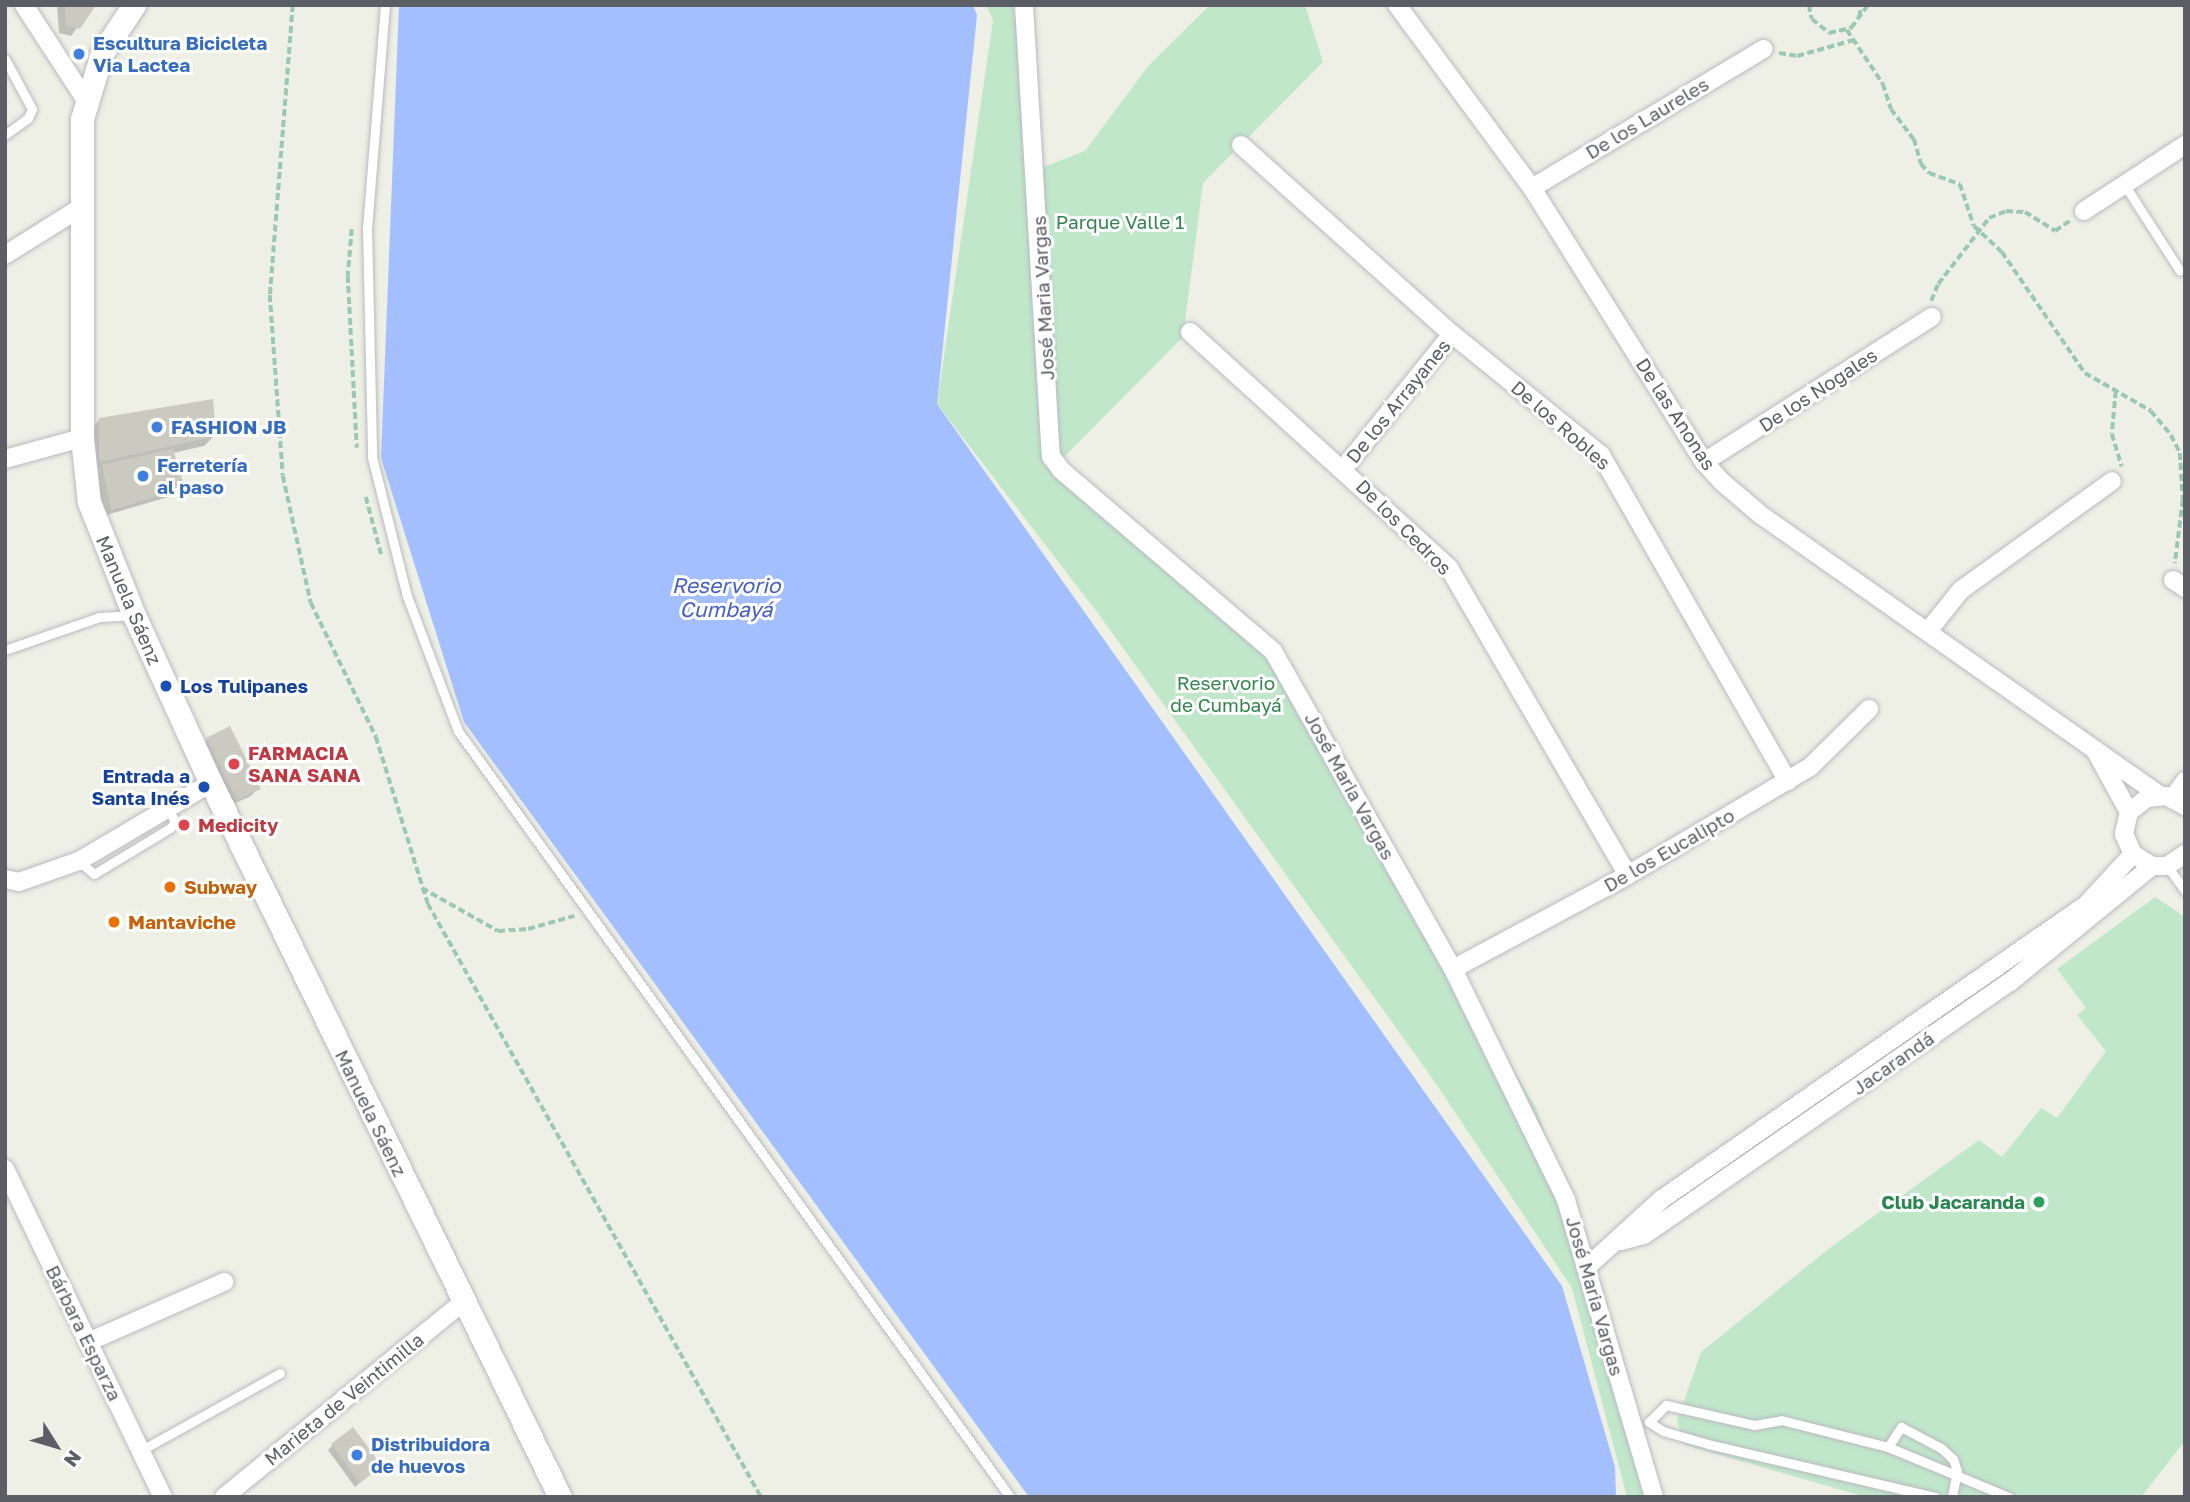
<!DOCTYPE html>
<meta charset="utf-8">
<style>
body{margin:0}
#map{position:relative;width:2190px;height:1502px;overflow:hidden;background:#eeefe5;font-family:"Golos Text",sans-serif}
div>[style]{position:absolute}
.green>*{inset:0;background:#c1e7cb}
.water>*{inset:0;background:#a4bfff}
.shadow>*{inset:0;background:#0003}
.building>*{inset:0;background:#cacac1}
.path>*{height:3.5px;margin-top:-1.75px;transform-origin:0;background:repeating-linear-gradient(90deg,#9ac8b3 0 7px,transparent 0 10.5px)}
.roads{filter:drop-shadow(0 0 2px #b9bac1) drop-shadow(0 0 2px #b9bac1)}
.service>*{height:9px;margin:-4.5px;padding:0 4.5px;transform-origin:4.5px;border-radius:4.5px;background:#fff}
.minor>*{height:18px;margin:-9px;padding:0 9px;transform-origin:9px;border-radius:9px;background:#fff}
.tertiary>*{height:23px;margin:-11.5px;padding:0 11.5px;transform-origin:11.5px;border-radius:11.5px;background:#fff}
.dots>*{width:19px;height:19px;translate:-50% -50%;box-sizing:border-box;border:4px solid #fff;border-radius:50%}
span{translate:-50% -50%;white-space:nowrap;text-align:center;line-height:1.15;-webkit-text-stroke:6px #fff;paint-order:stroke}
.shop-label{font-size:19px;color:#366cbe;font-weight:700}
.left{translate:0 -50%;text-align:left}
.street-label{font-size:19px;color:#5c5e65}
.park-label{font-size:19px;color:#34844e}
.transit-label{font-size:19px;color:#164399;font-weight:700}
.right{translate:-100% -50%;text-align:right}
.health-label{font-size:19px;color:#be3a42;font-weight:700}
.food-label{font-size:19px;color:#c56008;font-weight:700}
.leisure-label{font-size:19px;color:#27864d;font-weight:700}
.water-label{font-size:21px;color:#4560c4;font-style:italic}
.frame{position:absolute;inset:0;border:7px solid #5c5e65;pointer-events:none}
.north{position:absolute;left:21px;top:1411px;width:70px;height:70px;-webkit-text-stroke:5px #fff;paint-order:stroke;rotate:127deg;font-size:19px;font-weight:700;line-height:28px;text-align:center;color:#5c5e65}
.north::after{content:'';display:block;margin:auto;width:24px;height:32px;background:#5c5e65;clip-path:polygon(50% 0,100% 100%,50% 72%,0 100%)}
</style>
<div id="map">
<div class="green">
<div style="clip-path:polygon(986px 5px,1014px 5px,1028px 161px,1043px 464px,1270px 656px,1536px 1108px,1612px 1327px,1653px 1497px,1627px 1497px,1572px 1288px,1435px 1082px,1100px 616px,937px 404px,993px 20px)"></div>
<div style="clip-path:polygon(1210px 5px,1305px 5px,1323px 62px,1203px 183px,1183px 337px,1060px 461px,1038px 169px,1085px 151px,1149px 65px)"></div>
<div style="clip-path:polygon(2155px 897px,2185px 917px,2185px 1441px,2141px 1497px,1866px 1497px,1685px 1445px,1677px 1421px,1701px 1352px,1831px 1247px,1979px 1140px,2002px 1157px,2041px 1108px,2057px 1118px,2106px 1051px,2077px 1015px,2086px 1008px,2057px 969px)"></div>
</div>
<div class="water">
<div style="clip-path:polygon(399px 5px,973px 5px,977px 15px,937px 404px,1562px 1286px,1615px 1467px,1616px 1497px,1029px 1497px,464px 722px,381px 458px)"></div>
</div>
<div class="shadow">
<div style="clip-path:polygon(57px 5px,94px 5px,71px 36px,59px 33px)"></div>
<div style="clip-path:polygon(100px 419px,215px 435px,204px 446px,173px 453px,183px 487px,175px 495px,103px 516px,95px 474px,100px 469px,89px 471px,90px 430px)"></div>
<div style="clip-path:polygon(207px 740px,258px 788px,251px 796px,229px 806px,199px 747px)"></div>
<div style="clip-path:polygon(333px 1445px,375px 1470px,355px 1487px,328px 1450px)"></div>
</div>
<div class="building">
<div style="clip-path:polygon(65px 5px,96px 5px,80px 29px,66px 26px)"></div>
<div style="clip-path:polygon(213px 399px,216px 436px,99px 462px,99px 418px)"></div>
<div style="clip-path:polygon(173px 449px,185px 488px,111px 510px,102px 465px)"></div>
<div style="clip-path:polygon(230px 726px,261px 789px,237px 800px,206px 738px)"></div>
<div style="clip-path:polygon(353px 1427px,382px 1466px,360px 1483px,331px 1444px)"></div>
</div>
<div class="path">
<div style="left:293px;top:5px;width:291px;rotate:94.5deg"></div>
<div style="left:270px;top:295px;width:181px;rotate:85.9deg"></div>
<div style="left:283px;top:476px;width:130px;rotate:77.6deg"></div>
<div style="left:311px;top:603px;width:149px;rotate:64.1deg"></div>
<div style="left:376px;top:737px;width:175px;rotate:72.7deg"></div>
<div style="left:428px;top:904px;width:680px;rotate:60.68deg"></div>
<div style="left:1809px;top:5px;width:14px;rotate:78deg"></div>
<div style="left:1812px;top:19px;width:22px;rotate:39deg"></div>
<div style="left:1829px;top:33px;width:23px;rotate:-13deg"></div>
<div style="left:1851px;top:28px;width:29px;rotate:-54deg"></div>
<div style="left:1859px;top:17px;width:12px;rotate:-81deg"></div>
<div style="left:1847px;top:30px;width:65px;rotate:56.3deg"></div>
<div style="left:1883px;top:84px;width:26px;rotate:72deg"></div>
<div style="left:1891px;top:109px;width:38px;rotate:53deg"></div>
<div style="left:1914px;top:139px;width:26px;rotate:74deg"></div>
<div style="left:1921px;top:164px;width:12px;rotate:48deg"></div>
<div style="left:1929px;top:173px;width:33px;rotate:20deg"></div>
<div style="left:1960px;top:184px;width:44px;rotate:71.6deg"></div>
<div style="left:1974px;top:226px;width:38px;rotate:43deg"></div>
<div style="left:2002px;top:252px;width:147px;rotate:55.6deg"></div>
<div style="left:2085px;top:373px;width:76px;rotate:29.9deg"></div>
<div style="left:2151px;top:411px;width:31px;rotate:50deg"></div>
<div style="left:2171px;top:435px;width:20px;rotate:63deg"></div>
<div style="left:2180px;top:453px;width:47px;rotate:86.3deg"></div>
<div style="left:2183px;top:500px;width:64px;rotate:97.1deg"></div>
<div style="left:1779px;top:53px;width:18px;rotate:9deg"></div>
<div style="left:1797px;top:56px;width:59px;rotate:-15.7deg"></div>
<div style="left:352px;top:229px;width:47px;rotate:94.9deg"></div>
<div style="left:348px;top:276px;width:172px;rotate:87deg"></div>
<div style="left:1931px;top:301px;width:18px;rotate:-68deg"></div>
<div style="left:1938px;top:284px;width:83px;rotate:-52.3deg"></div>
<div style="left:1989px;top:218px;width:18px;rotate:-22deg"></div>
<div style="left:2006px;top:211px;width:19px;rotate:3deg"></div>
<div style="left:2025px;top:212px;width:36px;rotate:32deg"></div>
<div style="left:2055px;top:231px;width:19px;rotate:-35deg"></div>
<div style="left:2116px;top:391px;width:43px;rotate:95.3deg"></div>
<div style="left:2112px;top:434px;width:34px;rotate:73deg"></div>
<div style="left:366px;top:497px;width:62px;rotate:75.1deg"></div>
<div style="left:422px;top:888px;width:87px;rotate:29.5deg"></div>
<div style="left:498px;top:931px;width:30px;rotate:-4deg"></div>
<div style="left:528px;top:929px;width:48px;rotate:-15.8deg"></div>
</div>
<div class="roads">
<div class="service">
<div style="left:385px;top:5px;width:224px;rotate:94.6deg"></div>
<div style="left:367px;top:228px;width:229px;rotate:88.7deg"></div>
<div style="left:372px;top:457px;width:143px;rotate:75.9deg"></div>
<div style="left:407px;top:596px;width:144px;rotate:69.3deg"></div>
<div style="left:458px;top:731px;width:944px;rotate:54.22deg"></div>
<div style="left:5px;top:59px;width:57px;rotate:61.6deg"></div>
<div style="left:32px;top:109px;width:10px;rotate:114deg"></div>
<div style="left:28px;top:118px;width:29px;rotate:144deg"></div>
<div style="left:2124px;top:184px;width:103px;rotate:57.2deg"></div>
<div style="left:5px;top:650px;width:100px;rotate:-19.3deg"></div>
<div style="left:99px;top:617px;width:33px;rotate:-3deg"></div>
<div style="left:79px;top:861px;width:20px;rotate:41deg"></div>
<div style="left:94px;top:874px;width:89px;rotate:-31.2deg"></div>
<div style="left:170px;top:828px;width:8px;rotate:-50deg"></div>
<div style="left:175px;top:822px;width:16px;rotate:-117deg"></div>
<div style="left:2167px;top:866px;width:31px;rotate:54deg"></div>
<div style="left:1888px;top:1447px;width:24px;rotate:-57deg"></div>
<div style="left:1901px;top:1427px;width:45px;rotate:27.7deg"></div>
<div style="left:1941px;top:1448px;width:16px;rotate:43deg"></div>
<div style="left:1953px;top:1459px;width:13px;rotate:72deg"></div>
<div style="left:1957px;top:1471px;width:26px;rotate:101deg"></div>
<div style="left:140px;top:1451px;width:160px;rotate:-29.1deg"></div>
<div style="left:1935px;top:1497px;width:233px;rotate:-166.9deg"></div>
<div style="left:1708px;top:1444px;width:47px;rotate:-163.9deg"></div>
<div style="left:1663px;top:1431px;width:17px;rotate:-147deg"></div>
<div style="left:1649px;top:1422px;width:24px;rotate:-45deg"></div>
<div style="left:1666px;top:1405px;width:90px;rotate:12.8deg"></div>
<div style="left:1754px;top:1425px;width:27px;rotate:-10deg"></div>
<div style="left:1781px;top:1420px;width:110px;rotate:14.2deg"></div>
<div style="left:1888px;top:1447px;width:131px;rotate:22.5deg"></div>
</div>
<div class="minor">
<div style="left:24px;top:5px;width:112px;rotate:57deg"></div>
<div style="left:1024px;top:5px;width:452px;rotate:86.6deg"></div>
<div style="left:1051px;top:456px;width:17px;rotate:54deg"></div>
<div style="left:1061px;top:470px;width:279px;rotate:40.5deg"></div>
<div style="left:1273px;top:651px;width:365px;rotate:60.5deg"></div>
<div style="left:1453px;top:969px;width:257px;rotate:63.9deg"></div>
<div style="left:1566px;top:1200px;width:310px;rotate:73.5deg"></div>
<div style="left:1397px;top:5px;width:227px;rotate:53.6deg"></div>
<div style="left:1532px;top:188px;width:324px;rotate:57.9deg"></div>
<div style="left:1704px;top:462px;width:25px;rotate:48deg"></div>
<div style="left:1721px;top:481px;width:52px;rotate:40.4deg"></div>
<div style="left:1761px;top:515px;width:487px;rotate:35.1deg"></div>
<div style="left:1241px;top:145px;width:283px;rotate:41.9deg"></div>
<div style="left:1452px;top:334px;width:192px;rotate:39.1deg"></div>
<div style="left:1601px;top:455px;width:376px;rotate:60.2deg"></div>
<div style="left:1532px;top:188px;width:270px;rotate:-31deg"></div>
<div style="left:2084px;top:211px;width:121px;rotate:-33.2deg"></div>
<div style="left:5px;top:255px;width:92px;rotate:-32.1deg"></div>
<div style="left:1190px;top:332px;width:350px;rotate:42.3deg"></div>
<div style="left:1449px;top:568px;width:355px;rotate:59.8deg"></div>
<div style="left:5px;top:459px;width:80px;rotate:-15.3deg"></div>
<div style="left:1704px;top:462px;width:270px;rotate:-32.5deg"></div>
<div style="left:1344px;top:468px;width:172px;rotate:-51.1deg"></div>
<div style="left:2173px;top:580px;width:14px;rotate:34deg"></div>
<div style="left:1928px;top:631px;width:53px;rotate:-51.2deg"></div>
<div style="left:1961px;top:590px;width:186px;rotate:-35.8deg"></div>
<div style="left:2096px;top:752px;width:68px;rotate:61.2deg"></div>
<div style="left:2173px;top:798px;width:21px;rotate:-55deg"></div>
<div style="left:2185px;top:806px;width:21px;rotate:-152deg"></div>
<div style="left:2166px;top:796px;width:19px;rotate:174deg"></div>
<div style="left:2147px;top:798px;width:23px;rotate:142deg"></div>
<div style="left:2129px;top:812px;width:23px;rotate:103deg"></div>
<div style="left:2124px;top:834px;width:22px;rotate:66deg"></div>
<div style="left:2133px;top:854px;width:22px;rotate:32deg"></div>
<div style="left:2152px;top:866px;width:15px"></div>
<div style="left:2167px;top:866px;width:22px;rotate:-34deg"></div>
<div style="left:5px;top:879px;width:14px;rotate:12deg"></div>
<div style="left:19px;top:882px;width:64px;rotate:-19.3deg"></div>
<div style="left:79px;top:861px;width:153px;rotate:-30.6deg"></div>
<div style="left:1453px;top:969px;width:199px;rotate:-28.2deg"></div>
<div style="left:1628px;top:875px;width:212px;rotate:-30.7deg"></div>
<div style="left:1810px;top:767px;width:83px;rotate:-44.5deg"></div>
<div style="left:5px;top:1169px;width:364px;rotate:64.3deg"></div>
<div style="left:1621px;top:1241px;width:24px;rotate:-15deg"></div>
<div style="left:1644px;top:1235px;width:445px;rotate:-34.7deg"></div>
<div style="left:2010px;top:982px;width:183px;rotate:-39.2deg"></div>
<div style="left:1588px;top:1266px;width:100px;rotate:-42.2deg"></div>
<div style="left:1662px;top:1199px;width:516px;rotate:-34.74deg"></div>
<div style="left:2086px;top:905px;width:69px;rotate:-47.3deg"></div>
<div style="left:88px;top:1342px;width:149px;rotate:-23.8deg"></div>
<div style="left:224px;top:1497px;width:308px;rotate:-39.2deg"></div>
</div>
<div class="tertiary">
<div style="left:134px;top:5px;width:58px;rotate:123.7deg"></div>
<div style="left:102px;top:53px;width:69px;rotate:106.9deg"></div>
<div style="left:82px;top:119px;width:319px;rotate:90deg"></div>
<div style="left:82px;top:438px;width:64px;rotate:83.8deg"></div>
<div style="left:89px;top:502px;width:122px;rotate:68.3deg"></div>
<div style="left:134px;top:615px;width:185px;rotate:65.4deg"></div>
<div style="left:211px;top:783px;width:795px;rotate:63.95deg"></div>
</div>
</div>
<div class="dots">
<div style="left:79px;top:54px;background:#3f7fe0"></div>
<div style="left:157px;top:427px;background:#3f7fe0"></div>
<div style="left:143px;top:476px;background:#3f7fe0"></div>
<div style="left:166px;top:686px;background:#1a4fb4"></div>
<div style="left:234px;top:764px;background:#e0444e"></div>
<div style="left:204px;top:787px;background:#1a4fb4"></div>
<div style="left:184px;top:825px;background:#e0444e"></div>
<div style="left:170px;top:887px;background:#e8710a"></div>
<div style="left:114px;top:922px;background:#e8710a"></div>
<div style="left:2039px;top:1202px;background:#2e9e5b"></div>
<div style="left:357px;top:1455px;background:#3f7fe0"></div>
</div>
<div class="shop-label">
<span class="left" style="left:93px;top:54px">Escultura Bicicleta<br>Via Lactea</span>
<span class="left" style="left:171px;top:427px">FASHION JB</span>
<span class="left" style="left:157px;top:476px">Ferretería<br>al paso</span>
<span class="left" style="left:371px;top:1455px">Distribuidora<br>de huevos</span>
</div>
<div class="street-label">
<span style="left:1647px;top:118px;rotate:-31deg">De los Laureles</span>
<span style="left:1043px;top:298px;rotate:-93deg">José Maria Vargas</span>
<span style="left:1818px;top:390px;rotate:-33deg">De los Nogales</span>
<span style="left:1398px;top:401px;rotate:-51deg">De los Arrayanes</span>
<span style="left:1676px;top:414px;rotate:57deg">De las Anonas</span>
<span style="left:1561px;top:425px;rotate:41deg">De los Robles</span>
<span style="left:1404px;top:527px;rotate:45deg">De los Cedros</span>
<span style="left:129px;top:600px;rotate:67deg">Manuela Sáenz</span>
<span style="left:1350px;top:786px;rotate:61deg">José Maria Vargas</span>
<span style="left:1669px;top:850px;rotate:-30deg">De los Eucalipto</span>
<span style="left:1893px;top:1063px;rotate:-35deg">Jacarandá</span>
<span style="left:371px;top:1113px;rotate:64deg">Manuela Sáenz</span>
<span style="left:1595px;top:1296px;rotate:74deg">José Maria Vargas</span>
<span style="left:84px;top:1333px;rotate:64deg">Bárbara Esparza</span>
<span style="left:344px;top:1399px;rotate:-39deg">Marieta de Veintimilla</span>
</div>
<div class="park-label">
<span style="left:1120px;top:222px">Parque Valle 1</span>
<span style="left:1226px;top:694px">Reservorio<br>de Cumbayá</span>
</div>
<div class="transit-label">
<span class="left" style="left:180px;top:686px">Los Tulipanes</span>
<span class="right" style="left:190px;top:787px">Entrada a<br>Santa Inés</span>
</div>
<div class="health-label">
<span class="left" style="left:248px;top:764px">FARMACIA<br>SANA SANA</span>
<span class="left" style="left:198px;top:825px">Medicity</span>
</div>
<div class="food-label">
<span class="left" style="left:184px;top:887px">Subway</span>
<span class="left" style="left:128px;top:922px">Mantaviche</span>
</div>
<div class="leisure-label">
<span class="right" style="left:2025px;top:1202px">Club Jacaranda</span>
</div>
<div class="water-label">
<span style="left:726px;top:597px">Reservorio<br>Cumbayá</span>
</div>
<div class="frame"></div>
<div class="north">N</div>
</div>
